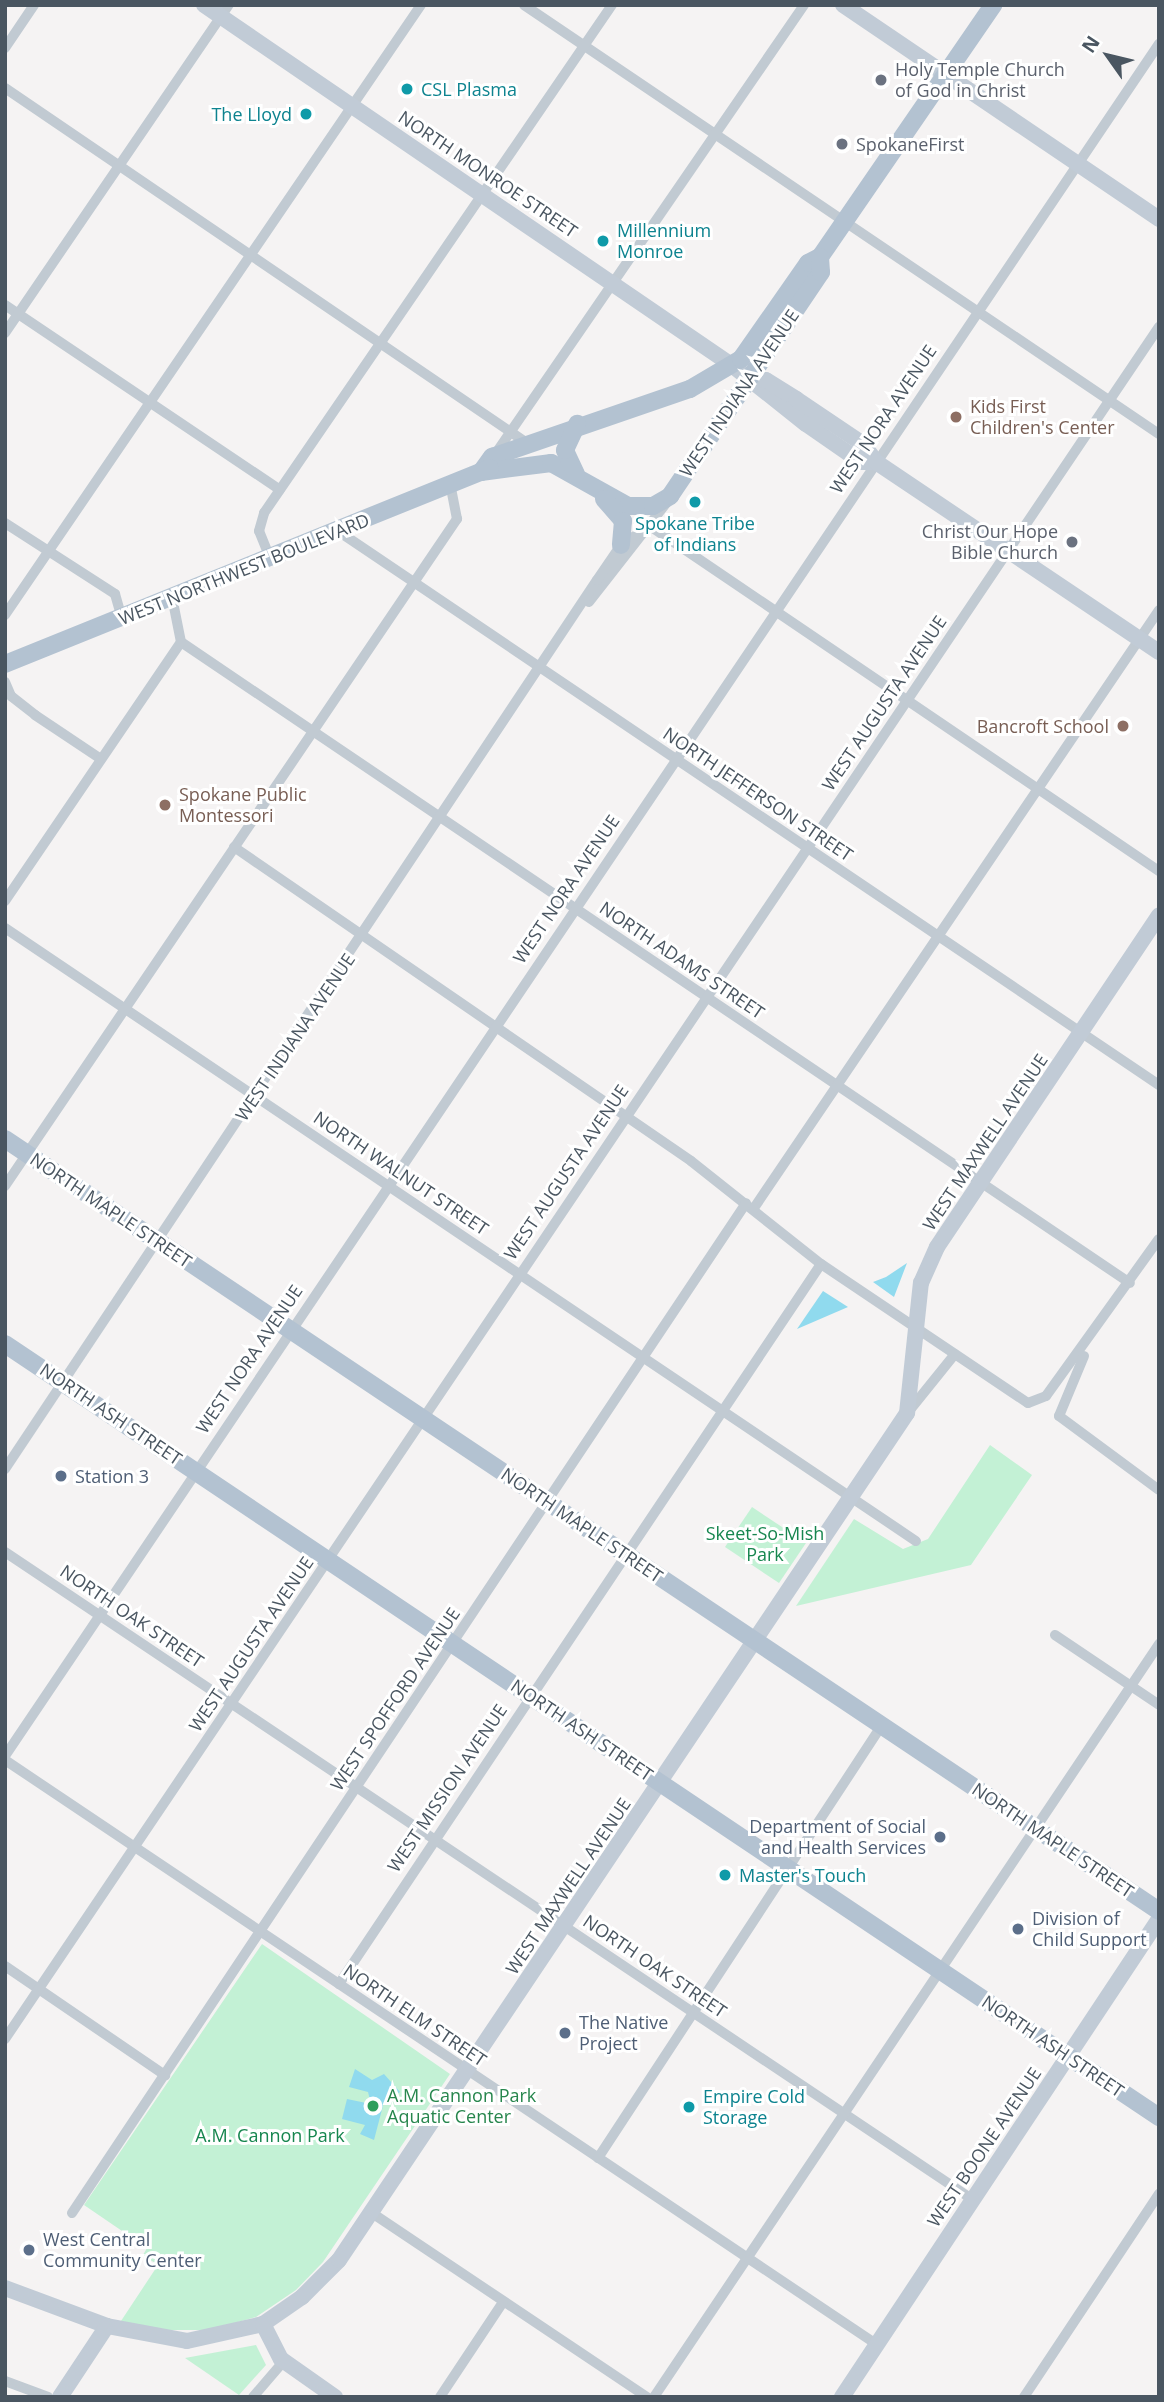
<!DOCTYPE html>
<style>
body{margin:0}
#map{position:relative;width:1164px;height:2402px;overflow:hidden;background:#f5f3f3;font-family:"Open Sans",sans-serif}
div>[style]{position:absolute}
.green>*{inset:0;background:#c3f1d5}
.water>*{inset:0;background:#90daee}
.street>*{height:10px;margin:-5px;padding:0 5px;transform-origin:5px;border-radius:5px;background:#c1cad2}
.secondary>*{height:16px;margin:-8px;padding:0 8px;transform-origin:8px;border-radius:8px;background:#c1cbd6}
.primary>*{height:18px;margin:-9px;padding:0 9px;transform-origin:9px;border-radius:9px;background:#b3c2d1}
.dots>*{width:19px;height:19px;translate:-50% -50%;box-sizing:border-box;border:4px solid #fff;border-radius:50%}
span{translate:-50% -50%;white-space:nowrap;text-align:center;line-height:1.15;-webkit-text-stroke:6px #fff;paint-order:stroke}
.worship-label{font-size:18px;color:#5b616d}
.left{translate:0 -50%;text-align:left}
.right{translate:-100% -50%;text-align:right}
.culture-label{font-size:18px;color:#0d838f}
.street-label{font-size:18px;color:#4a5661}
.education-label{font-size:18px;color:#785e54}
.service-label{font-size:18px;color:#4e5e75}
.park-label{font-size:18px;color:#17864f}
.leisure-label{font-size:18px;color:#27864d}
.frame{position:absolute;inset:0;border:7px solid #4a5661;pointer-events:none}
.north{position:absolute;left:1073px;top:21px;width:70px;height:70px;-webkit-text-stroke:5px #fff;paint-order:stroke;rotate:304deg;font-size:19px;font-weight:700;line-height:28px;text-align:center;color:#4a5661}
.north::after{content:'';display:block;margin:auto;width:24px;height:32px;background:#4a5661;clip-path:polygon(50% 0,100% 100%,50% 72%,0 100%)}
</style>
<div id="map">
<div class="green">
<div style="clip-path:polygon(990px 1445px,1032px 1475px,971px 1565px,796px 1606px,854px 1519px,903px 1549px,928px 1539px)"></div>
<div style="clip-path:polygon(752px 1507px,806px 1543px,779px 1583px,725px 1547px)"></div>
<div style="clip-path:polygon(262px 1944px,450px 2074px,323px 2262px,296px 2290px,256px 2317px,209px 2330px,160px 2330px,121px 2321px,158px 2265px,143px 2255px,147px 2248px,84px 2205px)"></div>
<div style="clip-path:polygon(256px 2345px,266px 2365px,239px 2395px,185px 2358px)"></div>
</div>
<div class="water">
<div style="clip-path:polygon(907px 1263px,894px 1297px,873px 1282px,886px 1277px)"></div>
<div style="clip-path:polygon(823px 1291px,848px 1307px,797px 1329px)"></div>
<div style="clip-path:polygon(355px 2069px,372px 2080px,384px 2074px,400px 2092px,384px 2102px,374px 2140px,360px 2134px,365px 2125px,342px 2119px,347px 2099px,371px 2104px,368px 2092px,349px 2087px)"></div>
</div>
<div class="street">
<div style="left:524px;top:5px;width:766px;rotate:34.04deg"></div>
<div style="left:5px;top:48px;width:52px;rotate:-56deg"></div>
<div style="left:5px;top:88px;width:631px;rotate:34.22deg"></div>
<div style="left:5px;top:305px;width:331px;rotate:33.9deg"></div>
<div style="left:5px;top:333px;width:397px;rotate:-55.7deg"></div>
<div style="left:496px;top:453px;width:544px;rotate:-55.49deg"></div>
<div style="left:5px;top:523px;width:131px;rotate:32.8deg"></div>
<div style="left:115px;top:594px;width:25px;rotate:74deg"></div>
<div style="left:650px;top:526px;width:615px;rotate:34.13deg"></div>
<div style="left:338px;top:531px;width:990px;rotate:34.01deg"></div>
<div style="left:270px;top:558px;width:29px;rotate:-112deg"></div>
<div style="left:259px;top:531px;width:19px;rotate:-74deg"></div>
<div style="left:264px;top:513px;width:616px;rotate:-55.59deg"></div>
<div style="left:589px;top:602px;width:127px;rotate:-52deg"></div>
<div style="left:5px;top:615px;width:738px;rotate:-55.71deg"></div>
<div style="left:181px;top:642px;width:1145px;rotate:34.04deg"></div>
<div style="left:5px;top:682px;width:15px;rotate:67deg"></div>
<div style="left:11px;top:696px;width:31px;rotate:38deg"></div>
<div style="left:35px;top:715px;width:79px;rotate:33.7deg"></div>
<div style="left:234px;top:847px;width:554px;rotate:34.49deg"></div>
<div style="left:691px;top:1161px;width:166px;rotate:38.4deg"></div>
<div style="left:821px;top:1264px;width:249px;rotate:33.9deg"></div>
<div style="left:1028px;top:1403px;width:19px;rotate:-21deg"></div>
<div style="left:1046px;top:1396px;width:193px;rotate:-54.3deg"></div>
<div style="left:5px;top:901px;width:313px;rotate:-55.8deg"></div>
<div style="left:181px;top:642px;width:46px;rotate:-101.3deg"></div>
<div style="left:5px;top:928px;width:1098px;rotate:33.94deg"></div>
<div style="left:5px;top:1186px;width:806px;rotate:-55.88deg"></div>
<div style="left:457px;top:519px;width:36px;rotate:-101deg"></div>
<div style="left:754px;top:1208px;width:722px;rotate:-55.89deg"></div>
<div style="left:1084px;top:1356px;width:65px;rotate:112.6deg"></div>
<div style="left:1059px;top:1416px;width:124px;rotate:36.5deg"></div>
<div style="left:909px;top:1411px;width:73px;rotate:-51.1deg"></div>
<div style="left:5px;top:1469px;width:1068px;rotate:-56.34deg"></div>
<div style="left:597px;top:580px;width:42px;rotate:-55.6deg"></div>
<div style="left:621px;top:545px;width:35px;rotate:-33deg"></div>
<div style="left:5px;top:1552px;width:1163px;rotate:33.79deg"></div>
<div style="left:1055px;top:1635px;width:125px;rotate:33.9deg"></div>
<div style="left:5px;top:1756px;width:2065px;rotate:-56.02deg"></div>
<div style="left:5px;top:1760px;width:1049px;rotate:33.84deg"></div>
<div style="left:5px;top:1966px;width:194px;rotate:34.3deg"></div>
<div style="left:339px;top:1984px;width:866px;rotate:-56.2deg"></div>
<div style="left:5px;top:2039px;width:2065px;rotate:-56.02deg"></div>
<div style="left:598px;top:2158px;width:518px;rotate:-56.74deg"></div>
<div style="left:72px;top:2213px;width:1214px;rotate:-56.28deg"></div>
<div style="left:372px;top:2213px;width:331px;rotate:33.8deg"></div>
<div style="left:5px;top:2381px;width:46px;rotate:20.4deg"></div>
<div style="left:253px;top:2397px;width:48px;rotate:-49.3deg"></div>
<div style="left:440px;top:2397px;width:114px;rotate:-56.4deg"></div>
<div style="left:654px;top:2397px;width:907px;rotate:-56.15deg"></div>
<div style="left:1024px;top:2397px;width:244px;rotate:-56.4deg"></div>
</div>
<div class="secondary">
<div style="left:204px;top:5px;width:640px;rotate:34.31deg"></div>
<div style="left:733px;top:366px;width:93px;rotate:38.5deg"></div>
<div style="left:806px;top:424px;width:67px;rotate:34.6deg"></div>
<div style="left:861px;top:462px;width:15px"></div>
<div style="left:843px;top:5px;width:382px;rotate:34.1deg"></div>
<div style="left:749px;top:378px;width:17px;rotate:7deg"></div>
<div style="left:766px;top:380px;width:36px;rotate:32deg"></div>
<div style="left:796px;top:399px;width:81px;rotate:33.9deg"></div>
<div style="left:863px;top:444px;width:22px;rotate:54deg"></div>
<div style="left:876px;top:462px;width:341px;rotate:33.9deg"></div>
<div style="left:5px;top:2288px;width:109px;rotate:20.4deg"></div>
<div style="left:107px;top:2326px;width:81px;rotate:10.6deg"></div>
<div style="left:187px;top:2341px;width:78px;rotate:-12.6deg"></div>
<div style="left:263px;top:2324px;width:47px;rotate:-34.7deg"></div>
<div style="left:302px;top:2297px;width:52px;rotate:-45deg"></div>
<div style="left:339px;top:2260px;width:1020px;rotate:-56.15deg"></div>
<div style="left:907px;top:1413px;width:131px;rotate:-83.9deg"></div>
<div style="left:921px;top:1283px;width:39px;rotate:-66deg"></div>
<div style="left:937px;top:1247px;width:399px;rotate:-56.2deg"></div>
<div style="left:263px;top:2324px;width:39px;rotate:63deg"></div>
<div style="left:281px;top:2359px;width:66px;rotate:35.1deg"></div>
<div style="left:60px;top:2397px;width:85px;rotate:-56.5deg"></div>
<div style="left:842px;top:2397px;width:574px;rotate:-56.45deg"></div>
</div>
<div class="primary">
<div style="left:481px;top:472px;width:19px;rotate:-54deg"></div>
<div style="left:492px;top:457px;width:209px;rotate:-19deg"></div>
<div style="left:690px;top:389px;width:59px;rotate:-30.5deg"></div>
<div style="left:741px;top:359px;width:117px;rotate:-55.1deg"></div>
<div style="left:808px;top:263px;width:13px;rotate:-27deg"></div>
<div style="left:820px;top:257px;width:306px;rotate:-55.5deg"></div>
<div style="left:481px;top:472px;width:71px;rotate:-7.3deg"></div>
<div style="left:551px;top:463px;width:88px;rotate:29.2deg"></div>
<div style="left:628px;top:506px;width:25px"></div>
<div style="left:653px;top:506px;width:20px;rotate:-30deg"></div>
<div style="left:670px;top:496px;width:270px;rotate:-56deg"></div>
<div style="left:821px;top:272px;width:15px;rotate:-94deg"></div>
<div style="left:576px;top:474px;width:26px;rotate:-115deg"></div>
<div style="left:565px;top:450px;width:29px;rotate:-65deg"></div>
<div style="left:604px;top:499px;width:29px;rotate:49deg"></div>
<div style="left:623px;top:521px;width:24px;rotate:95deg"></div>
<div style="left:5px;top:664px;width:523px;rotate:-22deg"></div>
<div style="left:5px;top:1139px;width:1388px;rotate:33.78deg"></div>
<div style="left:5px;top:1344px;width:1389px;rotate:33.82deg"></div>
</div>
<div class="dots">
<div style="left:881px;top:80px;background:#6b7280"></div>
<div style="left:407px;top:89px;background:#0f9aa8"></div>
<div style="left:306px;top:114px;background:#0f9aa8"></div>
<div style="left:842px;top:144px;background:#6b7280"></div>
<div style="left:603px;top:241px;background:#0f9aa8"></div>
<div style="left:956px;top:417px;background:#8d6e63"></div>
<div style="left:695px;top:502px;background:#0f9aa8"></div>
<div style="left:1072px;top:542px;background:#6b7280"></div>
<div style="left:1123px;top:726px;background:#8d6e63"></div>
<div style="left:165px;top:805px;background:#8d6e63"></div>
<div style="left:61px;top:1476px;background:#5c6f8a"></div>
<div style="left:940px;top:1837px;background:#5c6f8a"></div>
<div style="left:725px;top:1875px;background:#0f9aa8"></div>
<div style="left:1018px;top:1929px;background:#5c6f8a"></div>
<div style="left:565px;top:2033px;background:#5c6f8a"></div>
<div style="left:373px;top:2106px;background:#2e9e5b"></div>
<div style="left:689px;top:2107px;background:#0f9aa8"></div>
<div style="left:29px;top:2250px;background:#5c6f8a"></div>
</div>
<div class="worship-label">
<span class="left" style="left:895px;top:80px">Holy Temple Church<br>of God in Christ</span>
<span class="left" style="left:856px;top:144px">SpokaneFirst</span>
<span class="right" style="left:1058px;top:542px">Christ Our Hope<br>Bible Church</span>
</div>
<div class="culture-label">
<span class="left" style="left:421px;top:89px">CSL Plasma</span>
<span class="right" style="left:292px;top:114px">The Lloyd</span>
<span class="left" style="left:617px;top:241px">Millennium<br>Monroe</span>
<span style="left:695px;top:534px">Spokane Tribe<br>of Indians</span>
<span class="left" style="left:739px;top:1875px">Master's Touch</span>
<span class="left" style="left:703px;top:2107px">Empire Cold<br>Storage</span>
</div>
<div class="street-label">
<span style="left:488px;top:174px;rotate:34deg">NORTH MONROE STREET</span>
<span style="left:739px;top:393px;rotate:-56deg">WEST INDIANA AVENUE</span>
<span style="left:883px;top:419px;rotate:-56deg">WEST NORA AVENUE</span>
<span style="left:244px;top:569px;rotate:-22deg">WEST NORTHWEST BOULEVARD</span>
<span style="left:884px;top:703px;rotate:-56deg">WEST AUGUSTA AVENUE</span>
<span style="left:758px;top:794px;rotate:34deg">NORTH JEFFERSON STREET</span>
<span style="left:566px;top:889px;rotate:-56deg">WEST NORA AVENUE</span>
<span style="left:682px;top:960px;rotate:34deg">NORTH ADAMS STREET</span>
<span style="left:295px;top:1037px;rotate:-56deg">WEST INDIANA AVENUE</span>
<span style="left:985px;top:1142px;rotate:-56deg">WEST MAXWELL AVENUE</span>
<span style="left:566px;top:1172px;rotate:-56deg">WEST AUGUSTA AVENUE</span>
<span style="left:401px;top:1173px;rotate:34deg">NORTH WALNUT STREET</span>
<span style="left:111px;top:1210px;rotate:34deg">NORTH MAPLE STREET</span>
<span style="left:249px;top:1359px;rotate:-56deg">WEST NORA AVENUE</span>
<span style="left:111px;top:1414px;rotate:34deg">NORTH ASH STREET</span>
<span style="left:582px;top:1525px;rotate:34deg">NORTH MAPLE STREET</span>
<span style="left:132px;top:1616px;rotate:34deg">NORTH OAK STREET</span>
<span style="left:251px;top:1644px;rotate:-56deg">WEST AUGUSTA AVENUE</span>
<span style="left:395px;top:1699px;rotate:-56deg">WEST SPOFFORD AVENUE</span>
<span style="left:582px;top:1730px;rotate:34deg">NORTH ASH STREET</span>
<span style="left:447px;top:1788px;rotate:-56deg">WEST MISSION AVENUE</span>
<span style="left:1053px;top:1840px;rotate:34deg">NORTH MAPLE STREET</span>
<span style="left:568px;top:1886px;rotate:-56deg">WEST MAXWELL AVENUE</span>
<span style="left:655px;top:1966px;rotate:34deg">NORTH OAK STREET</span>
<span style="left:415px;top:2015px;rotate:34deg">NORTH ELM STREET</span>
<span style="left:1053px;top:2046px;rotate:34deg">NORTH ASH STREET</span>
<span style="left:984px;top:2147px;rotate:-56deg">WEST BOONE AVENUE</span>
</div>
<div class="education-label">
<span class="left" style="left:970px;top:417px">Kids First<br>Children's Center</span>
<span class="right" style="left:1109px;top:726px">Bancroft School</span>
<span class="left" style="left:179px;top:805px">Spokane Public<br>Montessori</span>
</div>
<div class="service-label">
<span class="left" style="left:75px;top:1476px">Station 3</span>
<span class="right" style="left:926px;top:1837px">Department of Social<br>and Health Services</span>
<span class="left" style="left:1032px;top:1929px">Division of<br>Child Support</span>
<span class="left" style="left:579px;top:2033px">The Native<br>Project</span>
<span class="left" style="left:43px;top:2250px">West Central<br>Community Center</span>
</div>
<div class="park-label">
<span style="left:765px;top:1544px">Skeet-So-Mish<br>Park</span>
<span style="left:270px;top:2135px">A.M. Cannon Park</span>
</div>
<div class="leisure-label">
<span class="left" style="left:387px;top:2106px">A.M. Cannon Park<br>Aquatic Center</span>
</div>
<div class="frame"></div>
<div class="north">N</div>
</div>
